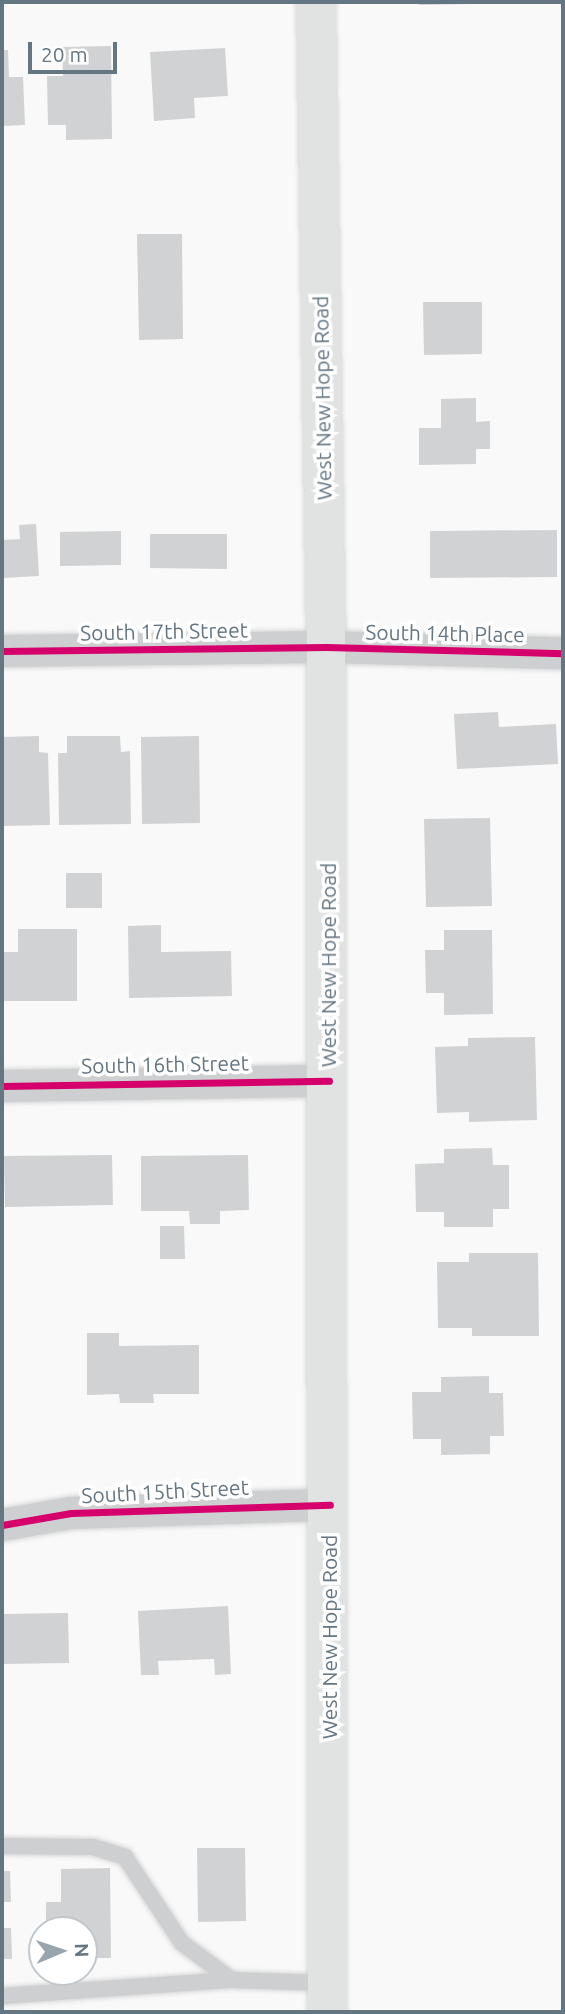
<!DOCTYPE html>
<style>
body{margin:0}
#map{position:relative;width:565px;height:2014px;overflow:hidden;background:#f9f9f9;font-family:Ubuntu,sans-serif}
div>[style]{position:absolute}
.building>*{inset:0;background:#d0d2d3}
.roads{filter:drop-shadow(0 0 2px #d5d6d7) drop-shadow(0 0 2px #d5d6d7)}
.lane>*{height:16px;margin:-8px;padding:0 8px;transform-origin:8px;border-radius:8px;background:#cecfd0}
.street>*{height:32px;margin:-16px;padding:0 16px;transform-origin:16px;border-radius:16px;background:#cecfd0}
.secondary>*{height:38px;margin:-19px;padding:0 19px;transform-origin:19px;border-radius:19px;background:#e1e2e2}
.cycleway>*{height:7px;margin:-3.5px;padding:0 3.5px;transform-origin:3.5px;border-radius:3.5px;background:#d6006c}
span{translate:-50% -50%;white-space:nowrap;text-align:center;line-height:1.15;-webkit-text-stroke:7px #fff;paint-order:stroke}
.street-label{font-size:21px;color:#657683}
.frame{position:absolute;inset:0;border:4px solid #657683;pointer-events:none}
.north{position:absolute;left:28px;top:1916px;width:70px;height:70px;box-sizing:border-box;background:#fff;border:2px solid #c1c8cd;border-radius:50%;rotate:88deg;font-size:19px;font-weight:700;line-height:28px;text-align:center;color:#657683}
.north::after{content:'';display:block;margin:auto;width:24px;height:32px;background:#99a4ac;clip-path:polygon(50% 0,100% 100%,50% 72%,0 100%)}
.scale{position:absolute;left:28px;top:42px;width:89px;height:32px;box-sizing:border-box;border:4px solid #657683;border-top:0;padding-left:9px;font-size:21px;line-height:24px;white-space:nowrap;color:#657683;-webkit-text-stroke:5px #fff;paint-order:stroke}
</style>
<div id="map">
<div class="building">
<div style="clip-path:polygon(419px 2px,470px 2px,470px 4px,419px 5px)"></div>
<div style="clip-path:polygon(111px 46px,112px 139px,66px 140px,66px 125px,48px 125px,47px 76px,63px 76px,62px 47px)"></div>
<div style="clip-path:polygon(225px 48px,228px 96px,194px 98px,195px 118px,154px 121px,150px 52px)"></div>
<div style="clip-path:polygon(2px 50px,8px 50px,9px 77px,23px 77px,25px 125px,2px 126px)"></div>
<div style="clip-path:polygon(137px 234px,182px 234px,183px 339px,139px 340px)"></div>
<div style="clip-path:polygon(423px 302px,482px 302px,482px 354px,424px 355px)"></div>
<div style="clip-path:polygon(476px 398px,476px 422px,490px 421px,490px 449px,476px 449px,476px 464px,419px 465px,419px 428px,441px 428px,441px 399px)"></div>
<div style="clip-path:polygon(36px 524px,39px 576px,2px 578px,2px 540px,20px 539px,19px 525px)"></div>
<div style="clip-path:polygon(557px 530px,557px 577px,430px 578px,430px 531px)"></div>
<div style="clip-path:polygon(121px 531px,121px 565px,60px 566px,60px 532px)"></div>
<div style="clip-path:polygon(150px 534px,227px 534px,227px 569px,150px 568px)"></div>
<div style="clip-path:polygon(498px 712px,499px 727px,556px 724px,558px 764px,457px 769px,454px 714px)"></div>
<div style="clip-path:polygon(39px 736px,39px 752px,48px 753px,50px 825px,2px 826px,2px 737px)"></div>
<div style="clip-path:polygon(67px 736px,120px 736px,121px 752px,130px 751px,131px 824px,59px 825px,58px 753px,67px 753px)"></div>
<div style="clip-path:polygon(199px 736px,200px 823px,142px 824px,141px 737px)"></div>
<div style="clip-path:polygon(490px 818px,492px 906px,426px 907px,424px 819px)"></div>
<div style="clip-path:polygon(66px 873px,102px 873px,102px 908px,66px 908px)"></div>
<div style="clip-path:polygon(161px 925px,161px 952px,231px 951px,232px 996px,129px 998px,128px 926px)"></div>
<div style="clip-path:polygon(18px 929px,77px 929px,77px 1001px,2px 1001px,2px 952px,18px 952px)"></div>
<div style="clip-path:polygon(444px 930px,492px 930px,493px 1014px,444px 1015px,444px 993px,426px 993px,425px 950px,444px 950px)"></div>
<div style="clip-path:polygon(535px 1037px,537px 1120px,469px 1122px,469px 1112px,437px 1113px,435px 1047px,468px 1046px,468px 1038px)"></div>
<div style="clip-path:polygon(492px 1148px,493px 1165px,509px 1165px,509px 1209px,493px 1209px,493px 1227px,444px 1227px,444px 1212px,416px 1212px,415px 1164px,444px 1163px,444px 1149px)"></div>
<div style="clip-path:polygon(112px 1155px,113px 1205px,5px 1207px,4px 1156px)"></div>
<div style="clip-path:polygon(248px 1155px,249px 1210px,220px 1211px,220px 1224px,190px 1224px,189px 1211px,141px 1211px,141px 1156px)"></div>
<div style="clip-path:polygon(160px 1226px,184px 1226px,185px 1259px,160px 1259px)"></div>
<div style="clip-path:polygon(469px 1253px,538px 1253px,539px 1336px,472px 1336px,472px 1328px,438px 1328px,437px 1262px,469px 1262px)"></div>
<div style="clip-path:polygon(87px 1333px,119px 1333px,119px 1346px,199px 1345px,199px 1394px,153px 1394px,154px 1403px,120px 1403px,119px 1394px,87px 1395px)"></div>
<div style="clip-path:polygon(489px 1376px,489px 1393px,503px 1393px,504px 1436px,490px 1436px,490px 1454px,441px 1455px,441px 1439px,413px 1439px,412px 1392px,441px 1392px,441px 1377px)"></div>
<div style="clip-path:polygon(228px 1606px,231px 1674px,215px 1675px,214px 1659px,158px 1661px,159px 1675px,141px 1675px,138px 1611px)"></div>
<div style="clip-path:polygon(68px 1613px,69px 1663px,2px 1664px,2px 1614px)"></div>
<div style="clip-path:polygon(197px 1848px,245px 1848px,246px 1921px,198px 1922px)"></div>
<div style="clip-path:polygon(110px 1868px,111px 1958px,84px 1958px,84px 1930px,46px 1924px,46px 1902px,61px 1902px,61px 1869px)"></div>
<div style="clip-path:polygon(2px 1871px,10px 1871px,11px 1902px,2px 1902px)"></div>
<div style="clip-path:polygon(2px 1928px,11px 1928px,12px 1959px,2px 1959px)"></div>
</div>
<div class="roads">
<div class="lane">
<div style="left:2px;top:1846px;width:91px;rotate:0.6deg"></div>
<div style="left:93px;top:1847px;width:34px;rotate:17deg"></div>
<div style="left:125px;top:1857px;width:103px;rotate:56.5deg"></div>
<div style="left:182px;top:1943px;width:62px;rotate:36.5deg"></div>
<div style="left:2px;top:1996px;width:231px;rotate:-4deg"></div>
<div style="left:232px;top:1980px;width:95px;rotate:1.8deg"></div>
</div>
<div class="street">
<div style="left:2px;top:651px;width:324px;rotate:-0.7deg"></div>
<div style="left:326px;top:647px;width:237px;rotate:1.5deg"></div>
<div style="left:2px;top:1086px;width:327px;rotate:-0.9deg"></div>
<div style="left:2px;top:1525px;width:70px;rotate:-9.9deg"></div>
<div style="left:71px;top:1513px;width:259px;rotate:-1.8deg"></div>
</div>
<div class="secondary">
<div style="left:316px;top:2px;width:645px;rotate:89.11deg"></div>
<div style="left:326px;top:647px;width:1365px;rotate:89.96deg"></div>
</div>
</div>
<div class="cycleway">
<div style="left:2px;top:651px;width:324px;rotate:-0.7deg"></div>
<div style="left:326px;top:647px;width:237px;rotate:1.5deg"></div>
<div style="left:2px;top:1086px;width:327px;rotate:-0.9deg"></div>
<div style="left:2px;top:1525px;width:70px;rotate:-9.9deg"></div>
<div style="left:71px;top:1513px;width:259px;rotate:-1.8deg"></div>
</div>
<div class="street-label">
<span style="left:322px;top:398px;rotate:-91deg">West New Hope Road</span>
<span style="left:164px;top:631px;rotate:-1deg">South 17th Street</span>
<span style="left:445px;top:633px;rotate:1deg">South 14th Place</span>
<span style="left:328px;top:965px;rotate:-90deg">West New Hope Road</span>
<span style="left:165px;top:1064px;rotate:-1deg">South 16th Street</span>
<span style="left:165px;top:1491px;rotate:-3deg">South 15th Street</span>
<span style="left:329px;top:1637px;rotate:-90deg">West New Hope Road</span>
</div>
<div class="frame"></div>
<div class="north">N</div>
<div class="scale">20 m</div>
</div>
